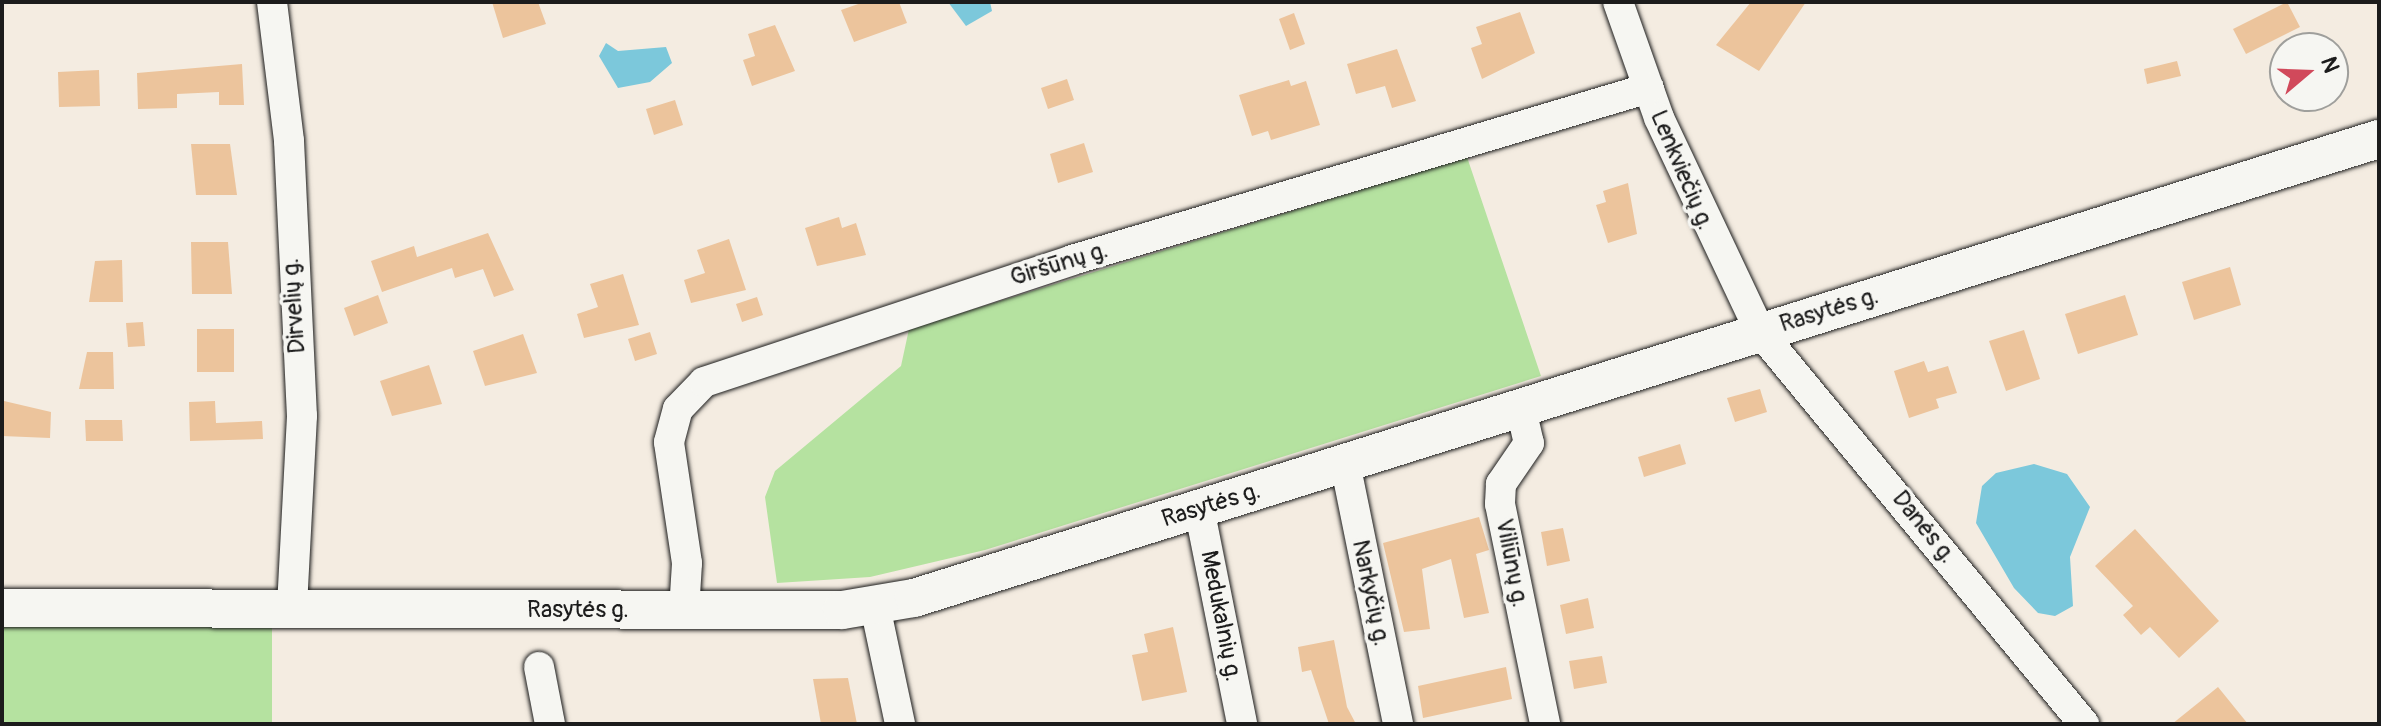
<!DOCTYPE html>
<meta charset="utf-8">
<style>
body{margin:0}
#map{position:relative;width:2381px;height:726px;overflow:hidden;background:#f4ece1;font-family:Pangolin,sans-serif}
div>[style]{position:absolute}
.green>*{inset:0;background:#b5e2a0}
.water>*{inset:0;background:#7cc8db}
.building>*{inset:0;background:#ecc49c}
.roads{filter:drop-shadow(0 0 2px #1c1c1c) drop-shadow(0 0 2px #1c1c1c)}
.minor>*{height:30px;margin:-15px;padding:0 15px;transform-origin:15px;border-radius:15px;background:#f6f6f2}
.major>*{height:38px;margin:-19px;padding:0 19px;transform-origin:19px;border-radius:19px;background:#f6f6f2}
span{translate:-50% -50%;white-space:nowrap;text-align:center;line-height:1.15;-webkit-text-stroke:7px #f6f6f2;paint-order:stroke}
.street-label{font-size:24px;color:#1c1c1c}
.frame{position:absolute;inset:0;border:4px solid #1c1c1c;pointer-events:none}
.north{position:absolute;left:2269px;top:32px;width:80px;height:80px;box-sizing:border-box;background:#f6f6f2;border:2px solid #9f9f9c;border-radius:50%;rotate:71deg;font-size:22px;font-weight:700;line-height:32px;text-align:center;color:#1c1c1c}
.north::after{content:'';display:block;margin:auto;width:28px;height:36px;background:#d1495b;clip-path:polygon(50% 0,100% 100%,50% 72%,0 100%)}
</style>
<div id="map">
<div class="green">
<div style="clip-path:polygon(1467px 157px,1541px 376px,985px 550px,870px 577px,777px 583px,765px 497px,775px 471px,901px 366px,909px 329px)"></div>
<div style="clip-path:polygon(2px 626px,272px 627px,272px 724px,2px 724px)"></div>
</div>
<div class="water">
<div style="clip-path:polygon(948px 2px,990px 2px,992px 11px,966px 26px)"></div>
<div style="clip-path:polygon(606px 43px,618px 51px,666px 47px,672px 63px,650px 82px,618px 88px,599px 56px)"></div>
<div style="clip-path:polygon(2034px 464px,2067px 474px,2090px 507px,2070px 557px,2073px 606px,2055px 616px,2038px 613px,2014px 588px,1976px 523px,1982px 486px,1996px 473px)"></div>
</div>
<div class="building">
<div style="clip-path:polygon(492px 2px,538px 2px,546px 24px,503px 38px)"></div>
<div style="clip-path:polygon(864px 2px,899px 2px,907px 23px,854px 42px,841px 10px)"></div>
<div style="clip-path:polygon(1751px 2px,1806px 2px,1759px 71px,1716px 45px)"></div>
<div style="clip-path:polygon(2287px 2px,2300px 27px,2246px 54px,2233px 29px)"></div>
<div style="clip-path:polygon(1520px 12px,1535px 53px,1482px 79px,1471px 48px,1482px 44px,1476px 27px)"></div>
<div style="clip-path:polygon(1294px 13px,1305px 44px,1290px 50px,1279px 19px)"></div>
<div style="clip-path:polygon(775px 25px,795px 71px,752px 86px,743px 60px,755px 56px,748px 34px)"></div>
<div style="clip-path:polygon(1397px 49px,1416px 101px,1392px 108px,1385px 86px,1356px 94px,1347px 64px)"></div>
<div style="clip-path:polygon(2177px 61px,2181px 76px,2147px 84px,2144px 69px)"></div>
<div style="clip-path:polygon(242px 64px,244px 105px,219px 105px,219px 92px,177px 94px,177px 108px,138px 109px,137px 73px)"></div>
<div style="clip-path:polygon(99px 70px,100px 106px,59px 107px,58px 72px)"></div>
<div style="clip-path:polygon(1067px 79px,1074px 100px,1048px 109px,1041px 88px)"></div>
<div style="clip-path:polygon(1289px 80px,1291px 86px,1306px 81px,1320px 125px,1271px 140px,1268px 131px,1252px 136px,1239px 95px)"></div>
<div style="clip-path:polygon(675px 100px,683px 125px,654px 135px,646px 109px)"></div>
<div style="clip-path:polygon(1084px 143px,1093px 172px,1058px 183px,1050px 154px)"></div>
<div style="clip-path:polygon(191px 144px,230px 144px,237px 195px,196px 195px)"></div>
<div style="clip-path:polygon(1628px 183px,1637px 234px,1608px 243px,1596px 205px,1606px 202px,1603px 191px)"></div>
<div style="clip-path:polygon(839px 217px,842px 228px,856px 223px,866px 255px,817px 266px,805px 228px)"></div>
<div style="clip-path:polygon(488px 233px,514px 290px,494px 297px,483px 269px,455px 278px,452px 268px,382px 292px,371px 261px,414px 246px,417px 257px)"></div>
<div style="clip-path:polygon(729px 239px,746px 290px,691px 303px,684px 280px,705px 273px,697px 250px)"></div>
<div style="clip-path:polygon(191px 242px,228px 242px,232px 294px,192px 294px)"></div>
<div style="clip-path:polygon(122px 260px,123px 302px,89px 302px,95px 261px)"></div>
<div style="clip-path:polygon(2230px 267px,2241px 305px,2194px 320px,2182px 282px)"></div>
<div style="clip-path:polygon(623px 274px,639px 325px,584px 338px,577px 314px,598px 307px,590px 284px)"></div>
<div style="clip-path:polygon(378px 295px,388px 323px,354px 336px,344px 308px)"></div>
<div style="clip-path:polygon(2125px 295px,2138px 335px,2078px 354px,2065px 314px)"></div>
<div style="clip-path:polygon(757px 297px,763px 315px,742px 322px,736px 304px)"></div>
<div style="clip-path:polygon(143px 322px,145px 346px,128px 347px,126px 323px)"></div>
<div style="clip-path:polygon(197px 329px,234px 329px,234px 372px,197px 372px)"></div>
<div style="clip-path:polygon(2024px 330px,2040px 379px,2006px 391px,1989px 341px)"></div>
<div style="clip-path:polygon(650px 332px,657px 354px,635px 361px,628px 339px)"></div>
<div style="clip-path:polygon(523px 334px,537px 373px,485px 386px,473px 351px)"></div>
<div style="clip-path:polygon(87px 352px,113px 352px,114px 389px,79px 389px)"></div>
<div style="clip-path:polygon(1924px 361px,1928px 372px,1948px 366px,1957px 393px,1936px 399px,1939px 408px,1909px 418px,1894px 371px)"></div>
<div style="clip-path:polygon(429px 365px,442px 404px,392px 416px,380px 381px)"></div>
<div style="clip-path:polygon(1760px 389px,1767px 412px,1735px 422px,1727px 398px)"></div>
<div style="clip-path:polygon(4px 401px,51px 412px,50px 438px,2px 436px)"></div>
<div style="clip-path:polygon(215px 401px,216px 423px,262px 421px,263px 439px,190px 441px,189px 402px)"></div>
<div style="clip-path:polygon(85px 420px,122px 420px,123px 441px,86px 441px)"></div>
<div style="clip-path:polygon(1680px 444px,1686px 464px,1644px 477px,1638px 457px)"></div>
<div style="clip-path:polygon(1479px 517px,1489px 550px,1476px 554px,1489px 613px,1464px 618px,1451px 559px,1422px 569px,1430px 629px,1404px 632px,1383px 543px)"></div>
<div style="clip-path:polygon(1563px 528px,1570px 561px,1547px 566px,1541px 532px)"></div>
<div style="clip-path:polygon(2135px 529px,2219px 621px,2179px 658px,2150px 627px,2141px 635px,2123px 615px,2133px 606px,2095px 566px)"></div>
<div style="clip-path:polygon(1588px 598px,1594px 628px,1566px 634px,1560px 605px)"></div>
<div style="clip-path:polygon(1173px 627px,1187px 692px,1142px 701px,1132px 655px,1148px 652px,1144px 634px)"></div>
<div style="clip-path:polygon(1334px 640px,1347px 707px,1356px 724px,1329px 724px,1311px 670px,1302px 672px,1298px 647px)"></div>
<div style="clip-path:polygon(1602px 656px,1607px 683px,1574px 689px,1569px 661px)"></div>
<div style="clip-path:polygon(1506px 667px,1512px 699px,1423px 718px,1418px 686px)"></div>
<div style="clip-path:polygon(848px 678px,857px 724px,821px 724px,813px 679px)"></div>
<div style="clip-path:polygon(2218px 687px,2248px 724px,2172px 724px)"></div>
</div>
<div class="roads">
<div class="minor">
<div style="left:272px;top:2px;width:140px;rotate:83deg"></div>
<div style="left:289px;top:141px;width:275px;rotate:87.3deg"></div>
<div style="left:302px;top:416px;width:194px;rotate:93deg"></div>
<div style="left:1618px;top:2px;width:123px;rotate:70.5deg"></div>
<div style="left:1659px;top:118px;width:237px;rotate:64.7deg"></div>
<div style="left:1760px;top:332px;width:509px;rotate:50.43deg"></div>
<div style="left:1521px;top:409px;width:35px;rotate:77deg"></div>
<div style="left:1529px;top:443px;width:50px;rotate:124.3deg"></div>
<div style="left:1501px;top:484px;width:20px;rotate:93deg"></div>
<div style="left:1500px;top:504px;width:225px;rotate:78.4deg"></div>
<div style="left:1345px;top:463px;width:266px;rotate:78.5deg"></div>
<div style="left:1199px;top:508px;width:220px;rotate:78.7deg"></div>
<div style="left:875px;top:606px;width:121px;rotate:78deg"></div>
<div style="left:684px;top:611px;width:48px;rotate:-86.4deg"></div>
<div style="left:687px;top:563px;width:122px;rotate:-98.5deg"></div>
<div style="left:669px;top:442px;width:34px;rotate:-75deg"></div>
<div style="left:678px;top:409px;width:37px;rotate:-46deg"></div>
<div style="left:704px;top:382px;width:388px;rotate:-18.3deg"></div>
<div style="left:1072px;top:260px;width:602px;rotate:-16.6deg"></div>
<div style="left:539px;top:667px;width:58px;rotate:79.1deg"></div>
</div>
<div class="major">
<div style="left:2px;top:608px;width:840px;rotate:0.14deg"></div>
<div style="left:842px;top:610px;width:73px;rotate:-9.5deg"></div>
<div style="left:914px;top:598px;width:1535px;rotate:-17.4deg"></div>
</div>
</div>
<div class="street-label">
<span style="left:1682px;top:170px;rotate:67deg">Lenkviečių g.</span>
<span style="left:1059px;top:264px;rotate:-17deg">Giršūnų g.</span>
<span style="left:294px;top:306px;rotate:-94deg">Dirvelių g.</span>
<span style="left:1829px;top:310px;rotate:-17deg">Rasytės g.</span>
<span style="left:1211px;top:505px;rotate:-17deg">Rasytės g.</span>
<span style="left:1924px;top:527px;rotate:51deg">Danės g.</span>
<span style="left:1512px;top:563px;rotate:79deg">Viliūnų g.</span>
<span style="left:1371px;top:593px;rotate:78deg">Narkyčių g.</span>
<span style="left:578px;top:610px">Rasytės g.</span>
<span style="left:1221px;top:616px;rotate:79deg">Medukalnių g.</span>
</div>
<div class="frame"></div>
<div class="north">N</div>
</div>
